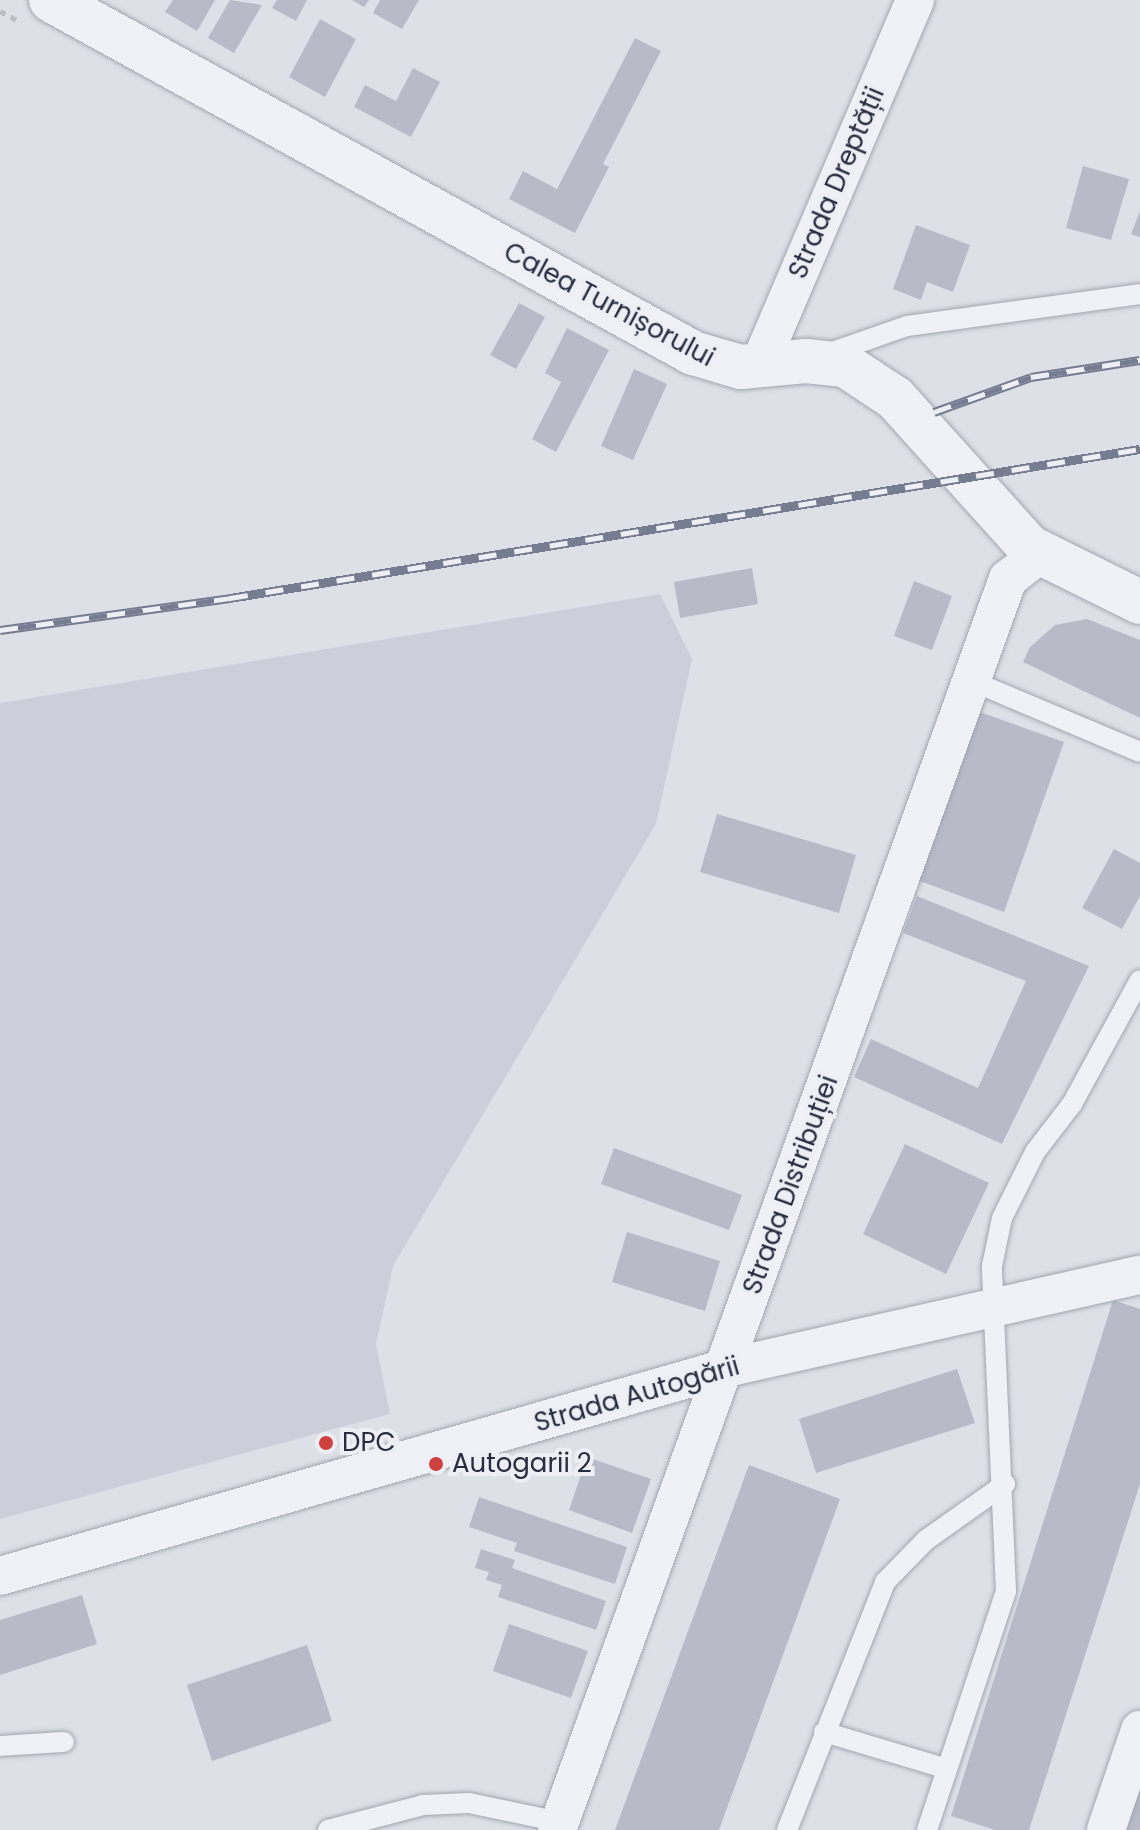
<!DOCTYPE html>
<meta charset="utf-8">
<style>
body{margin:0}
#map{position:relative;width:1140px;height:1830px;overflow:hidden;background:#dee0e7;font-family:Poppins,sans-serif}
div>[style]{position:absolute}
.built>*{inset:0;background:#cccfd9}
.building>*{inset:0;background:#b8bbc7}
.path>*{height:5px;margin-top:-2.5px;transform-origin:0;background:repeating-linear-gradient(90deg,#bcbec6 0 6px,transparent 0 12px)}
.roads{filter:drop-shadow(0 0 2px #a3a6b1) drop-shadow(0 0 2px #a3a6b1)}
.service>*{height:20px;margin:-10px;padding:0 10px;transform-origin:10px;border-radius:10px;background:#f0f1f6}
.minor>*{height:38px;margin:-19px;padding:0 19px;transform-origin:19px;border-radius:19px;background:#f0f1f6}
.tertiary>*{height:44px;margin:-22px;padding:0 22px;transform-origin:22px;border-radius:22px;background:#f0f1f6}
.rail>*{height:9px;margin-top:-4.5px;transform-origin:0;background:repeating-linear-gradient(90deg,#edeff5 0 18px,#777d91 0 36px);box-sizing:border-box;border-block:2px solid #777d91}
.dots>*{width:22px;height:22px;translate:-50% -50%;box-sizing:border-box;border:4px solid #edeff5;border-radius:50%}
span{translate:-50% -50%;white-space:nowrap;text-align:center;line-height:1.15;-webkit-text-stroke:8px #edeff5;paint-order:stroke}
.street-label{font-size:26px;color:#272c3e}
.poi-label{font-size:26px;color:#272c3e}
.left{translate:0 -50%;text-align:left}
</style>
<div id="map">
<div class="built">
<div style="clip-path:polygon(660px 594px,692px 659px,656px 824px,393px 1266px,376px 1344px,390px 1414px,0 1519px,0 703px)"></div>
</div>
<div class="building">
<div style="clip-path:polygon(173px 0,215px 0,197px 31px,165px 12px)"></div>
<div style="clip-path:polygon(230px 0,262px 5px,234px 53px,208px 38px)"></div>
<div style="clip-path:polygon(277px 0,307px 0,296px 21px,272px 8px)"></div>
<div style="clip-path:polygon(352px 0,369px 0,364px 7px)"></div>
<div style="clip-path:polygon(380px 0,419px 0,402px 29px,373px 13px)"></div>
<div style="clip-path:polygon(320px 19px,356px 39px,325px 97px,289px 77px)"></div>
<div style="clip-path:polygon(635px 38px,661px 51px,603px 164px,609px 167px,575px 233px,509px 199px,523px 171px,557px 189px)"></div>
<div style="clip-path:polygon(413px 68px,440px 82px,411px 137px,354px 107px,365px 85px,396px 101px)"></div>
<div style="clip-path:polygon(1083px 166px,1129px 179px,1111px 240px,1066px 228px)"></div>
<div style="clip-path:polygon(1140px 211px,1140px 237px,1131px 234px)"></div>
<div style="clip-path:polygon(916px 225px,970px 245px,953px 292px,927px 282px,921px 300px,893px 289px)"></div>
<div style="clip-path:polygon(519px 303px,545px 317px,516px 369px,490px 355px)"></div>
<div style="clip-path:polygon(567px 328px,609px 350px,556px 452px,532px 439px,561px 382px,545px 373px)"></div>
<div style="clip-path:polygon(634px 369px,667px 384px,633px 460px,601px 446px)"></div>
<div style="clip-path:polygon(752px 568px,758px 604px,680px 618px,674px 582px)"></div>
<div style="clip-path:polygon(914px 581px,952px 596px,932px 650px,894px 636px)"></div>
<div style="clip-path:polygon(1087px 619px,1140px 640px,1140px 718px,1023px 662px,1030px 647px,1055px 625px)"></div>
<div style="clip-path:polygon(977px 711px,1064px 742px,1004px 912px,917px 880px)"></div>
<div style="clip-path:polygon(717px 814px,856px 855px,839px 913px,700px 872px)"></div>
<div style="clip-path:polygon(1114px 849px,1140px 863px,1140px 896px,1122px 929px,1082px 908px)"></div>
<div style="clip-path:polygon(917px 896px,1089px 966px,1002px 1144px,854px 1077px,871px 1039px,978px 1088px,1026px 981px,903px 933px)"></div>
<div style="clip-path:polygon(905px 1144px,989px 1183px,946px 1274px,863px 1234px)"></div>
<div style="clip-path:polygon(614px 1148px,742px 1195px,729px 1230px,601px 1184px)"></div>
<div style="clip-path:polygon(627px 1232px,720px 1261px,705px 1311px,612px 1282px)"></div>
<div style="clip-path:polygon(1113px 1300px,1140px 1309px,1140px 1484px,1029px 1830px,995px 1830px,951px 1816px)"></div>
<div style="clip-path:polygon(957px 1369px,975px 1423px,816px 1473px,799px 1419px)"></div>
<div style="clip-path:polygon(587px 1457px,651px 1479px,632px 1533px,569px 1510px)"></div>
<div style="clip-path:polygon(749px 1465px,840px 1499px,719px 1830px,615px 1830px)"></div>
<div style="clip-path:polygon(479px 1497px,627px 1547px,615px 1584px,514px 1551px,517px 1543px,469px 1527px)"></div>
<div style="clip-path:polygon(481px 1549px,515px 1560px,512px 1568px,606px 1601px,596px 1630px,498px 1597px,502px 1585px,486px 1580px,489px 1572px,475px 1568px)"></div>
<div style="clip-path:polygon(82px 1595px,97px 1644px,0 1675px,0 1620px)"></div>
<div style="clip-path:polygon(509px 1624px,588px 1651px,571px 1698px,493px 1671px)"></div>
<div style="clip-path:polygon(307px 1645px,332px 1721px,212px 1761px,187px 1685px)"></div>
<div style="clip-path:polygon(1140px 1789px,1140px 1830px,1113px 1830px)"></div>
</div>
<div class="path">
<div style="left:0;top:11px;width:19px;rotate:28deg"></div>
</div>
<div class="roads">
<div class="service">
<div style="left:827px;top:354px;width:85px;rotate:-19.3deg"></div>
<div style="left:907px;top:326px;width:235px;rotate:-7.8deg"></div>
<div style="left:972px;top:681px;width:182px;rotate:22.9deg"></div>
<div style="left:824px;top:1732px;width:128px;rotate:16.7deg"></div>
<div style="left:0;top:1746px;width:64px;rotate:-3.6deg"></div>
<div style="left:328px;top:1830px;width:98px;rotate:-14.7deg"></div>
<div style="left:423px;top:1805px;width:46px;rotate:-2.5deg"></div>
<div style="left:469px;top:1803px;width:93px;rotate:11.8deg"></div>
<div style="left:787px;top:1830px;width:267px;rotate:-68.4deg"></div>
<div style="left:885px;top:1582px;width:59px;rotate:-45.7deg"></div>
<div style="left:926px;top:1540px;width:97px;rotate:-35.3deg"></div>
<div style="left:927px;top:1830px;width:252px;rotate:-71.7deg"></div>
<div style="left:1006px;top:1591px;width:325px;rotate:-92.5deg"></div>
<div style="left:992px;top:1266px;width:49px;rotate:-78.2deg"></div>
<div style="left:1002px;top:1218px;width:74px;rotate:-63.4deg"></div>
<div style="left:1035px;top:1152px;width:61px;rotate:-52.4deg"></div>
<div style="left:1072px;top:1104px;width:141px;rotate:-61.3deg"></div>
</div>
<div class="minor">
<div style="left:759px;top:366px;width:398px;rotate:-66.9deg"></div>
<div style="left:0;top:1576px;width:755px;rotate:-15.99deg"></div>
<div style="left:726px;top:1368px;width:424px;rotate:-12.7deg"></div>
<div style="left:557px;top:1830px;width:1330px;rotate:-70.18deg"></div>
<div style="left:1008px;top:579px;width:42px;rotate:-38.2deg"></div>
<div style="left:1106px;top:1830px;width:106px;rotate:-71.2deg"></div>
</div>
<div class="tertiary">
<div style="left:51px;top:0;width:733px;rotate:28.8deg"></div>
<div style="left:693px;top:353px;width:50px;rotate:16.3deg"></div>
<div style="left:741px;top:367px;width:65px;rotate:-5.3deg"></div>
<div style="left:806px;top:361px;width:39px;rotate:6deg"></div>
<div style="left:845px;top:365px;width:60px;rotate:33.4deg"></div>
<div style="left:895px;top:398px;width:200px;rotate:48deg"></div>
<div style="left:1029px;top:547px;width:124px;rotate:26.4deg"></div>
</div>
</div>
<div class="rail">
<div style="left:934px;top:412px;width:103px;rotate:-19.8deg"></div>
<div style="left:1031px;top:377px;width:110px;rotate:-8.9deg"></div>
<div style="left:0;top:630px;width:232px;rotate:-7.9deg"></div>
<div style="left:230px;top:598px;width:922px;rotate:-9.3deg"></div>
</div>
<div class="dots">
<div style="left:326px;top:1443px;background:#ce4141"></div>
<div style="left:436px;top:1464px;background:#ce4141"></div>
</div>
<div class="street-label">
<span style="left:837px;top:183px;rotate:-67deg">Strada Dreptății</span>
<span style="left:609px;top:305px;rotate:28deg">Calea Turnișorului</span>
<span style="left:791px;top:1185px;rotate:-70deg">Strada Distribuției</span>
<span style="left:637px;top:1395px;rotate:-16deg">Strada Autogării</span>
</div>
<div class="poi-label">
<span class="left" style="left:342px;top:1443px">DPC</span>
<span class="left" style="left:452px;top:1464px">Autogarii 2</span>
</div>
</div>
